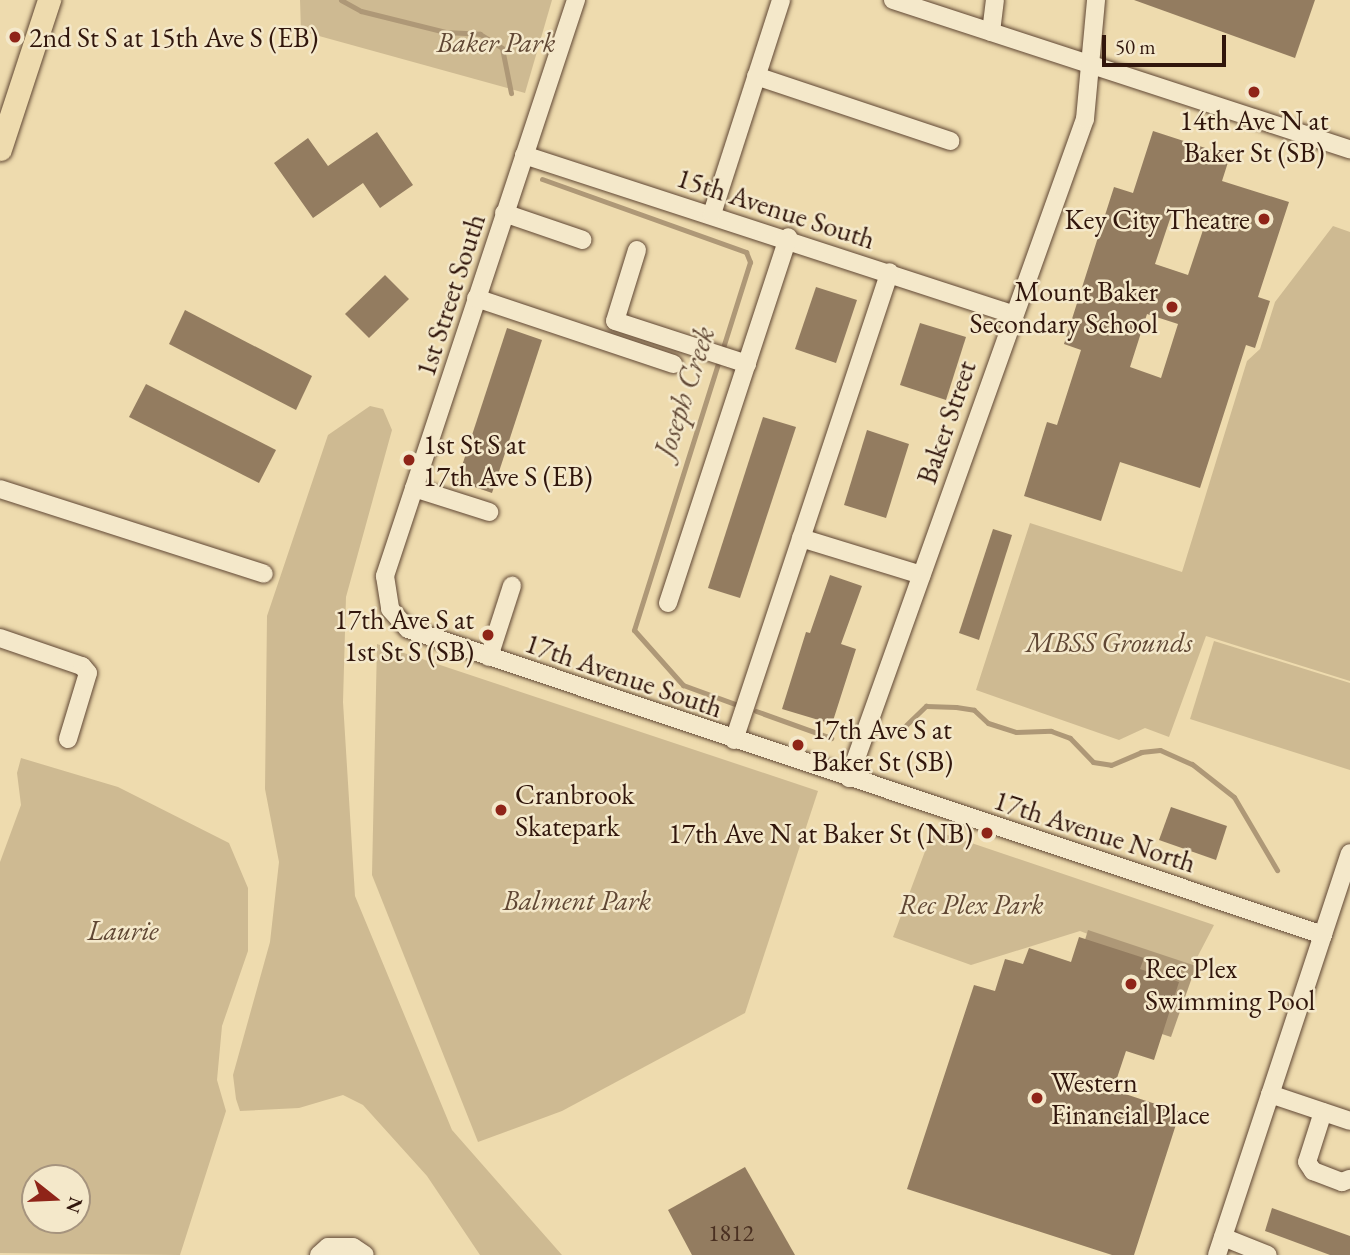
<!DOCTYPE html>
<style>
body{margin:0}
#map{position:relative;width:1350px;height:1255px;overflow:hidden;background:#eedbae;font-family:"EB Garamond",serif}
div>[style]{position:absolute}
.green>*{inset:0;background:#ceba92}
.water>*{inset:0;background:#ae9877}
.stream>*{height:5px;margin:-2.5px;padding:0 2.5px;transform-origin:2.5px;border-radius:2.5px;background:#ae9877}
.building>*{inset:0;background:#937c60}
.roads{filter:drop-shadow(0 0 2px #604734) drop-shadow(0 0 2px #604734)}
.minor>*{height:18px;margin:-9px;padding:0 9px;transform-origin:9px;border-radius:9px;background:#f4e8ca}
.major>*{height:23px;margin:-11.5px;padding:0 11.5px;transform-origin:11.5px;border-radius:11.5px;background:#eedbae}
.dots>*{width:19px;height:19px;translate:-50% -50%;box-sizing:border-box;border:4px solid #f4e8ca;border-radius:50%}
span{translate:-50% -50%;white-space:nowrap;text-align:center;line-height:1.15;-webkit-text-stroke:5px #f4e8ca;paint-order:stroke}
.number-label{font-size:24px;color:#4a3021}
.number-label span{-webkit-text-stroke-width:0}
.poi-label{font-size:28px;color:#31160c}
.left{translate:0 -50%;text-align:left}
.right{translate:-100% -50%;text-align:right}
.park-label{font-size:28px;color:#604734;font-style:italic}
.street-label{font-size:28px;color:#31160c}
.water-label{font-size:30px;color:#634a37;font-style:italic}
.north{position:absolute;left:21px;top:1164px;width:70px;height:70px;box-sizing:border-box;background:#f4e8ca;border:2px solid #a6947e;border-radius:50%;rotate:108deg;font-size:19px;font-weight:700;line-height:28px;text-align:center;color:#31160c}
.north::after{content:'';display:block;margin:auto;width:24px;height:32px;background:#8f2418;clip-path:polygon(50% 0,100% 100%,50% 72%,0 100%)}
.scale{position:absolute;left:1102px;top:35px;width:124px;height:32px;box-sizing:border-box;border:4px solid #31160c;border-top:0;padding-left:9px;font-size:21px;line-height:24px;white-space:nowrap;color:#31160c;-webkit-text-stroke:5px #f4e8ca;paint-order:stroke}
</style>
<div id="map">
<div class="green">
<div style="clip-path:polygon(300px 0,552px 0,525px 93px,301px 31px)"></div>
<div style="clip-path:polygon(1333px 226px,1350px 232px,1350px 681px,1206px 636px,1169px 737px,1145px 728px,1119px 740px,976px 690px,1030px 523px,1182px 572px,1247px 361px,1260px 349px,1275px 302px)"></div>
<div style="clip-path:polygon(370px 406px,383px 409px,392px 430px,346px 597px,343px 702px,355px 896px,452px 1130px,562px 1255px,480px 1255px,427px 1176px,363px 1105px,343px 1095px,299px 1108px,240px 1111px,236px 1099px,233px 1075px,270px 942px,279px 862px,265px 789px,267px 616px,328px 435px)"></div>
<div style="clip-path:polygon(1214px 641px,1350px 683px,1350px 770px,1190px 719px)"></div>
<div style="clip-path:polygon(377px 644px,818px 791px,745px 1013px,562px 1111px,478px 1142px,372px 875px)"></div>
<div style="clip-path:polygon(evenodd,21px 758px,118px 787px,229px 843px,248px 888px,248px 951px,222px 1026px,217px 1080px,226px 1111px,180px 1255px,0 1253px,0 862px,21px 805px,17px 773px,21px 758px,35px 1178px,77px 1178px,77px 1220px,35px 1220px,35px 1178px)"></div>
<div style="clip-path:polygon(933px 830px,1214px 925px,1189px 973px,1080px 931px,971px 965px,893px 937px)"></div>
</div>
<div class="water">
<div style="clip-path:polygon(1088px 930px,1196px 966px,1171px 1037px,1066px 1002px)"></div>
</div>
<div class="stream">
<div style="left:341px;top:0;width:23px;rotate:29deg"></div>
<div style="left:361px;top:11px;width:87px;rotate:14deg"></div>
<div style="left:445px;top:32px;width:35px;rotate:3deg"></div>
<div style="left:480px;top:34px;width:26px;rotate:32deg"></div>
<div style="left:502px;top:48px;width:46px;rotate:78.7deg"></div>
<div style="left:542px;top:179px;width:217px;rotate:19.7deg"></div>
<div style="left:746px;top:252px;width:11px;rotate:68deg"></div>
<div style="left:750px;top:262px;width:386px;rotate:107.5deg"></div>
<div style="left:634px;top:630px;width:74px;rotate:48.3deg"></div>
<div style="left:683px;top:685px;width:55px;rotate:20.1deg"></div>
<div style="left:756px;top:711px;width:80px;rotate:19.8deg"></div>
<div style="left:903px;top:728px;width:32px;rotate:-44deg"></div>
<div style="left:926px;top:706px;width:30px;rotate:2deg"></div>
<div style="left:956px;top:707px;width:18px;rotate:9deg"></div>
<div style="left:974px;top:710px;width:19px;rotate:43deg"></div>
<div style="left:988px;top:723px;width:29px;rotate:18deg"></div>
<div style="left:1016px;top:732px;width:35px;rotate:-2deg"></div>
<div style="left:1051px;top:731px;width:20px;rotate:20deg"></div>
<div style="left:1070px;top:738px;width:33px;rotate:46deg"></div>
<div style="left:1093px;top:762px;width:18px;rotate:9deg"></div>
<div style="left:1111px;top:765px;width:33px;rotate:-23deg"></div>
<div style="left:1141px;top:752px;width:19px;rotate:-6deg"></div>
<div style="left:1160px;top:750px;width:35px;rotate:24deg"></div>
<div style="left:1192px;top:764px;width:53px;rotate:38.2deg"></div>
<div style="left:1234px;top:797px;width:85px;rotate:59.5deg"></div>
</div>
<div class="building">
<div style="clip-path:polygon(1134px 0,1315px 0,1295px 58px)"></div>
<div style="clip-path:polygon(evenodd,1153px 131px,1230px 156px,1222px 181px,1289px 202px,1258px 297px,1270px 301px,1255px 348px,1246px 345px,1200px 488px,1120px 462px,1101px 521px,1024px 496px,1047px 422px,1057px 425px,1081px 350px,1064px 344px,1114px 187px,1133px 193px,1153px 131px,1173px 210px,1206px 221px,1188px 275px,1155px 264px,1173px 210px,1153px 131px,1147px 314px,1178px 324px,1161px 378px,1130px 367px,1147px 314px)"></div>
<div style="clip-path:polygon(377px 132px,413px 185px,380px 208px,363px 183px,313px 218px,274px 163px,308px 138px,328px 166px)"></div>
<div style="clip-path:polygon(385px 275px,409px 299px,369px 338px,345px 314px)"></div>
<div style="clip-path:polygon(816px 287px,857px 300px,836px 363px,795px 349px)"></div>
<div style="clip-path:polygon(185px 310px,312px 376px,296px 410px,169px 344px)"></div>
<div style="clip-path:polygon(920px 323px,966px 337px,946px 400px,900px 385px)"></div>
<div style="clip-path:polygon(507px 328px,542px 340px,492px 493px,457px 481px)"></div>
<div style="clip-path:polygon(146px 384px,276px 450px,259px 483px,129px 417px)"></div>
<div style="clip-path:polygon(763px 417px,796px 427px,740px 598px,708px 588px)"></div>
<div style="clip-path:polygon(867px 430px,909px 444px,886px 518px,844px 505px)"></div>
<div style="clip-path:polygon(993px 529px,1012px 535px,979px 640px,959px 633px)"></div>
<div style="clip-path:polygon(830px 575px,862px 586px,841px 644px,856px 649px,832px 724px,782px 709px,806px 632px,810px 633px)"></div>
<div style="clip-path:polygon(1171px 807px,1227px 826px,1216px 860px,1159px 840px)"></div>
<div style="clip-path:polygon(1079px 937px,1144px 958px,1140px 969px,1179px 982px,1154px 1060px,1126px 1051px,1113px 1090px,1180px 1112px,1134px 1255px,1112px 1255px,907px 1189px,974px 985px,995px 991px,1005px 959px,1023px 964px,1029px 948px,1071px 962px)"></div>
<div style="clip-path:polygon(745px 1167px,795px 1255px,692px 1255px,668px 1210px)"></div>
<div style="clip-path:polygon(1272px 1208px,1350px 1236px,1350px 1255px,1330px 1255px,1265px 1231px)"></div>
</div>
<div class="roads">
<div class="minor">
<div style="left:576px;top:0;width:607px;rotate:108.35deg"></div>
<div style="left:385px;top:576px;width:33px;rotate:81deg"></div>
<div style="left:390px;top:609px;width:27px;rotate:48deg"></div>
<div style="left:408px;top:629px;width:965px;rotate:18.49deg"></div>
<div style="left:893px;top:0;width:481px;rotate:18.1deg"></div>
<div style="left:991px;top:32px;width:32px;rotate:-83deg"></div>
<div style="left:756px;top:76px;width:205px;rotate:18.5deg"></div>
<div style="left:524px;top:155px;width:513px;rotate:18.05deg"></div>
<div style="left:504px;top:213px;width:83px;rotate:18.9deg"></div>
<div style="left:712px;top:214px;width:225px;rotate:-72.1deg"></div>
<div style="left:637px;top:250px;width:74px;rotate:107.2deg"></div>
<div style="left:615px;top:321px;width:139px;rotate:18deg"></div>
<div style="left:476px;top:298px;width:208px;rotate:18.5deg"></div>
<div style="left:414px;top:488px;width:79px;rotate:17.7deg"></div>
<div style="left:0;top:489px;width:277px;rotate:17.8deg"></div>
<div style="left:801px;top:538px;width:126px;rotate:17.1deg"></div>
<div style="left:668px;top:603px;width:385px;rotate:-71.8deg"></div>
<div style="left:0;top:638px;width:87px;rotate:18.9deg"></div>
<div style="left:82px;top:666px;width:9px;rotate:49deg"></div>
<div style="left:88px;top:673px;width:69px;rotate:106.9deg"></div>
<div style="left:489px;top:657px;width:75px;rotate:-72.1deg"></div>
<div style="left:734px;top:740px;width:493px;rotate:-71.6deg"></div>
<div style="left:849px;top:778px;width:700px;rotate:-70.3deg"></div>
<div style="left:1085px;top:119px;width:120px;rotate:-84.7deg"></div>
<div style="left:1270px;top:1094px;width:84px;rotate:18.6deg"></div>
<div style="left:1323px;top:1112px;width:52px;rotate:107.7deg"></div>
<div style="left:1307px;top:1162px;width:11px;rotate:56deg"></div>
<div style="left:1313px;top:1171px;width:31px;rotate:21deg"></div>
<div style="left:1342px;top:1182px;width:9px;rotate:-21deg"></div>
<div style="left:1223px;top:1237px;width:48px;rotate:21.8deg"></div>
<div style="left:319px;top:1255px;width:12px;rotate:-42deg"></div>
<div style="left:328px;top:1247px;width:25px"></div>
<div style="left:353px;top:1247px;width:14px;rotate:34deg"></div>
<div style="left:1217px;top:1255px;width:423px;rotate:-71.7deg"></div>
</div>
<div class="major">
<div style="left:0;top:149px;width:157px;rotate:-71.8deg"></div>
</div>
</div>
<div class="dots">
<div style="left:15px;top:37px;background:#8f2418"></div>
<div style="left:1254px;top:92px;background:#8f2418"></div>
<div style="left:1264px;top:219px;background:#8f2418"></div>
<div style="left:1172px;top:307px;background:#8f2418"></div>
<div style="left:409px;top:460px;background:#8f2418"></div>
<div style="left:488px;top:635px;background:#8f2418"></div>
<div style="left:798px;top:745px;background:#8f2418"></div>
<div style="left:501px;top:810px;background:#8f2418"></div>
<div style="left:987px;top:833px;background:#8f2418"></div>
<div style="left:1131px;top:984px;background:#8f2418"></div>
<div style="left:1037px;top:1098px;background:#8f2418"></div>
</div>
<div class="number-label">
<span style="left:731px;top:1233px">1812</span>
</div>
<div class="poi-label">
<span class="left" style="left:29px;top:37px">2nd St S at 15th Ave S (EB)</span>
<span style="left:1254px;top:136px">14th Ave N at<br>Baker St (SB)</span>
<span class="right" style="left:1250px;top:219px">Key City Theatre</span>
<span class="right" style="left:1158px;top:307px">Mount Baker<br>Secondary School</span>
<span class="left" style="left:423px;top:460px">1st St S at<br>17th Ave S (EB)</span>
<span class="right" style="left:474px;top:635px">17th Ave S at<br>1st St S (SB)</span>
<span class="left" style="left:812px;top:745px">17th Ave S at<br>Baker St (SB)</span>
<span class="left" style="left:515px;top:810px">Cranbrook<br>Skatepark</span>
<span class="right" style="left:973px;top:833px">17th Ave N at Baker St (NB)</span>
<span class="left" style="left:1145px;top:984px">Rec Plex<br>Swimming Pool</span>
<span class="left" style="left:1051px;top:1098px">Western<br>Financial Place</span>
</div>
<div class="park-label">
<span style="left:496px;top:42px">Baker Park</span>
<span style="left:1109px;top:642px">MBSS Grounds</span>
<span style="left:577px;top:900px">Balment Park</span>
<span style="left:971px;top:904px">Rec Plex Park</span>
<span style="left:123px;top:930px">Laurie</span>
</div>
<div class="street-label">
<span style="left:776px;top:208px;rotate:18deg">15th Avenue South</span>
<span style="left:450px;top:295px;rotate:-72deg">1st Street South</span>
<span style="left:946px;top:422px;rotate:-71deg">Baker Street</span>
<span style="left:624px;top:675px;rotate:19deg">17th Avenue South</span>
<span style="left:1095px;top:831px;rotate:18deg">17th Avenue North</span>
</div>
<div class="water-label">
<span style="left:685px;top:392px;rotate:-72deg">Joseph Creek</span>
</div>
<div class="north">N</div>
<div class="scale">50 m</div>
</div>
